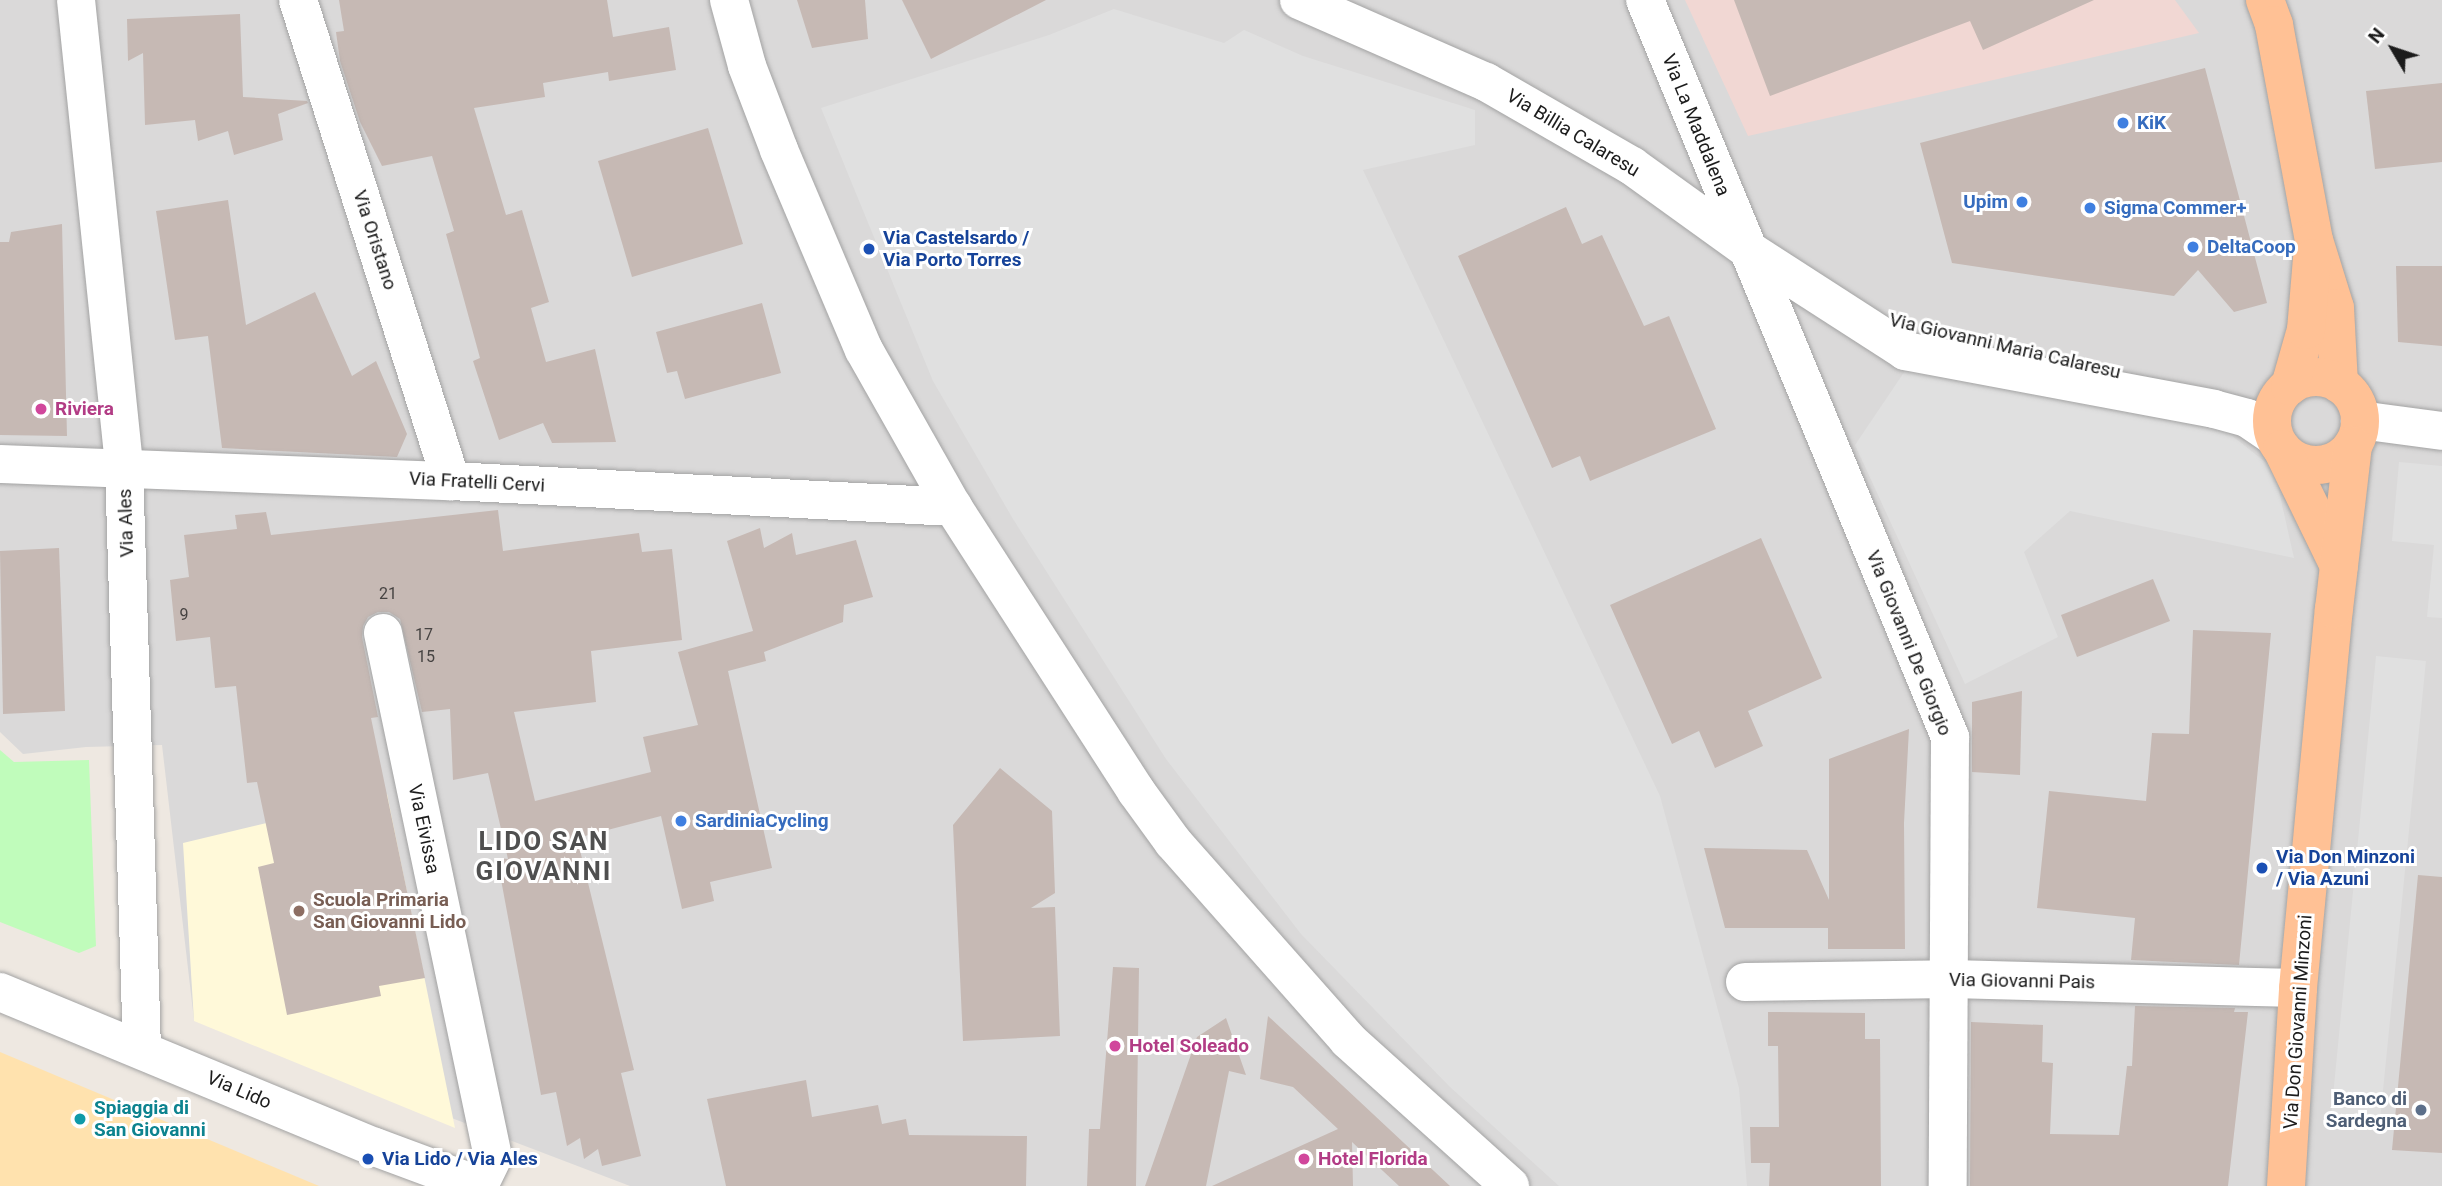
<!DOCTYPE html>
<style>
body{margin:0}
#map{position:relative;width:2442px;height:1186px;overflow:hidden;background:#eee8e1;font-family:Roboto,sans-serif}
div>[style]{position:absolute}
.residential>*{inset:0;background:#dad9d9}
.education>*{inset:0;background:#fff9d9}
.military>*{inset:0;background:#f1d7d3}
.sand>*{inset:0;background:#ffe2ae}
.park>*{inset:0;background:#c0fcbb}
.parking>*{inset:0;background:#e0e0e0}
.building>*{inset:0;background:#c6b9b4}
.roads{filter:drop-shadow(0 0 2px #a3a3a3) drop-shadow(0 0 2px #a3a3a3)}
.minor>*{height:38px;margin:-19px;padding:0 19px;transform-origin:19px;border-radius:19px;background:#fff}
.major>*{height:38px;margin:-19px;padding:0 19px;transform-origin:19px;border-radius:19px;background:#ffc195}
.major>.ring{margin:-19px;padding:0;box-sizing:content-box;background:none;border:38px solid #ffc195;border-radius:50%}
.dots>*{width:19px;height:19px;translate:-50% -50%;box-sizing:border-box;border:4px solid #fff;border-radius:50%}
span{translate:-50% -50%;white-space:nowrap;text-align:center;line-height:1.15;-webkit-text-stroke:6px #fff;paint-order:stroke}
.number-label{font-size:16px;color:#464342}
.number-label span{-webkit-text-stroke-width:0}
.shop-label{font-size:19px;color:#366cbe;font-weight:700}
.left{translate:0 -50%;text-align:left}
.right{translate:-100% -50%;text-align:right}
.street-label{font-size:19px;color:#1c1c1c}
.transit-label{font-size:19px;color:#164399;font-weight:700}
.hotel-label{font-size:19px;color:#b23c85;font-weight:700}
.education-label{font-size:19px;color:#785e54;font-weight:700}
.service-label{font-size:19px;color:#4e5e75;font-weight:700}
.culture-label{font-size:19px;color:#0d838f;font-weight:700}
.district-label{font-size:26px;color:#4f4f4f;font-weight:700;letter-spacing:2px}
.north{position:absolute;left:2358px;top:14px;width:70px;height:70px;-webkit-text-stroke:5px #fff;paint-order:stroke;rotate:309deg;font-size:19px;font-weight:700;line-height:28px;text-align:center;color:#1c1c1c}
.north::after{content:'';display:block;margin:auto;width:24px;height:32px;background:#1c1c1c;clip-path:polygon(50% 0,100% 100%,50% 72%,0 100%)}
</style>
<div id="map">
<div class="residential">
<div style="clip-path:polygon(0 0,2442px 0,2442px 1186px,630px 1186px,194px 1020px,162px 745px,86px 747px,23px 754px,0 732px)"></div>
</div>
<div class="education">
<div style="clip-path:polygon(387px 794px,455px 1128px,194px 1021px,183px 843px)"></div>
</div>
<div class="military">
<div style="clip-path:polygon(1685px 0,2175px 0,2199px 33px,1748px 136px)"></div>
</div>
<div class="sand">
<div style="clip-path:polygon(0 1052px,319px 1186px,0 1186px)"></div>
</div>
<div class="park">
<div style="clip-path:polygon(0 750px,14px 762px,89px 760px,96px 946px,79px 953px,0 922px)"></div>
</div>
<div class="parking">
<div style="clip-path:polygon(1114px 9px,1224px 43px,1244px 30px,1303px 56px,1475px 110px,1475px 145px,1363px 170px,1660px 796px,1739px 1088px,1747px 1186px,1559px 1186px,1449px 1086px,1301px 934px,1166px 759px,1013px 519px,933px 381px,821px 108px,1049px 35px)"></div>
<div style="clip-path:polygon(1913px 359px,2216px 423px,2274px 469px,2294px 558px,2070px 511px,2024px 552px,2058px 637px,1965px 684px,1855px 445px)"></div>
<div style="clip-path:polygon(2399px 462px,2442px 466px,2442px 618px,2427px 617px,2434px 545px,2392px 541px)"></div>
<div style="clip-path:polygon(2376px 656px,2426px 661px,2380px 1121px,2331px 1116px)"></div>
</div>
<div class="building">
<div style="clip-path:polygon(339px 0,607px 0,613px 37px,669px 27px,676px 70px,609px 81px,608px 72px,543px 83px,545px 97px,474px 108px,506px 215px,522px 210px,549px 302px,531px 308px,546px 362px,595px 349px,616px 442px,552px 443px,543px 423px,499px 440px,473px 361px,480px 358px,446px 234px,454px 231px,432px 156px,382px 166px,360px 122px,340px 61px,336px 32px,344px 31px)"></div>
<div style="clip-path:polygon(797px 0,865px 0,868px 39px,812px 48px)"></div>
<div style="clip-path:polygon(902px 0,1046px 0,931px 59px)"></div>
<div style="clip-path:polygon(1734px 0,2094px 0,1983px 50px,1970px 21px,1770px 96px)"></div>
<div style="clip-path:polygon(240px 14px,243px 97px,307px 101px,308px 103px,278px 114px,283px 140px,234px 155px,228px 131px,198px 141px,195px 120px,145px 125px,143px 53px,128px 61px,127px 19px)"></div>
<div style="clip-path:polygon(2205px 68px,2267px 303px,2234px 312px,2198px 270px,2174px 296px,1952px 263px,1920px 143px)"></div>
<div style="clip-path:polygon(2442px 83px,2442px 162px,2375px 169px,2366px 91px)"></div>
<div style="clip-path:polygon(708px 128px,743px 244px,632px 277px,598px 161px)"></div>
<div style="clip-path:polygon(228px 200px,246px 325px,315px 292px,352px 376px,376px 361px,407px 434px,397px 457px,222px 448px,208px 336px,175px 340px,156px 211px)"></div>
<div style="clip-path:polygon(1566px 207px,1582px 244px,1602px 235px,1644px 326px,1669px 316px,1716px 429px,1590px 481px,1580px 456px,1552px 468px,1458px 256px)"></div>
<div style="clip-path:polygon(62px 224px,67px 436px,0 435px,0 242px,9px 242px,11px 232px)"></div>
<div style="clip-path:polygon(2396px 266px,2442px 266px,2442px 346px,2398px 342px)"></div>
<div style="clip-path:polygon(762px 303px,781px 373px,685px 399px,677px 371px,667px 373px,656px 332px)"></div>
<div style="clip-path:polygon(498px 510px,503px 551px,639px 533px,642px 552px,672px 549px,682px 640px,591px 651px,596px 702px,514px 712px,535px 801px,651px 772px,643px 737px,698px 725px,678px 652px,753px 631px,727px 541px,760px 528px,764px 548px,792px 533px,796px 555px,856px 540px,873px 597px,844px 605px,843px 622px,764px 652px,766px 661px,728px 671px,772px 868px,710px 882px,714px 901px,682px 909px,661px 816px,577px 838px,634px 1070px,621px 1073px,641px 1156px,602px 1166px,598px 1149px,584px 1159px,580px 1138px,567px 1146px,556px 1092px,541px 1095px,497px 858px,508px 859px,488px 773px,453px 780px,450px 709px,422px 712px,400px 619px,389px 612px,378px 612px,368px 617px,363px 626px,362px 637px,378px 717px,371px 718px,425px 978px,379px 986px,381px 996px,287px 1015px,258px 867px,274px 863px,257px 782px,247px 783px,236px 686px,215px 688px,210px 637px,176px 641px,170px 580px,189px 577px,184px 535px,237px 529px,235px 515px,266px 512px,271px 535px)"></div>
<div style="clip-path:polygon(1761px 538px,1822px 678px,1748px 711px,1763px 746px,1715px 768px,1699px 731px,1672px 744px,1610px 605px)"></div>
<div style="clip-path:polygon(59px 548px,65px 711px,3px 714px,0 551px)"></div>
<div style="clip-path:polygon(2153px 579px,2170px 621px,2077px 657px,2061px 615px)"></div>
<div style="clip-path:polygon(2193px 630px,2271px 633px,2239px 965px,2131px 960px,2135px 918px,2037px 908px,2049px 791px,2146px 801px,2152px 733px,2189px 734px)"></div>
<div style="clip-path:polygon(2022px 691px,2020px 775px,1972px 772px,1972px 702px)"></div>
<div style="clip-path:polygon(1909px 729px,1904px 823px,1905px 949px,1828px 949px,1828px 928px,1725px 928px,1704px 848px,1807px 850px,1829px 900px,1829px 759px)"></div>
<div style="clip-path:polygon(1000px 768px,1052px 811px,1055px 893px,1031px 908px,1055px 907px,1060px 1036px,963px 1041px,953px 825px)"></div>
<div style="clip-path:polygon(2418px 875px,2442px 877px,2442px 1153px,2392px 1150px)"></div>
<div style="clip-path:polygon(1113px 967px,1139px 968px,1136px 1186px,1087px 1186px,1089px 1129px,1100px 1129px)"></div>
<div style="clip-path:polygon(2135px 1006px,2235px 1008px,2234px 1012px,2248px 1012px,2228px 1186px,1970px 1186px,1971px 1022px,2043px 1025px,2042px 1062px,2053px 1063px,2050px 1134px,2119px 1135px,2127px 1066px,2132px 1066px)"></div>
<div style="clip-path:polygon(1768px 1012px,1865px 1013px,1865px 1039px,1880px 1039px,1881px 1186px,1769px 1186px,1770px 1163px,1751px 1163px,1750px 1127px,1779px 1127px,1778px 1046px,1768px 1046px)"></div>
<div style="clip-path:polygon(1268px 1016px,1450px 1186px,1399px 1186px,1352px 1142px,1353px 1186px,1212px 1186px,1338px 1129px,1293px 1087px,1260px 1079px)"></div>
<div style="clip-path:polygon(1226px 1018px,1246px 1075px,1229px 1071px,1206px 1186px,1145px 1186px,1197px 1037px)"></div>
<div style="clip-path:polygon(806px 1080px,812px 1117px,878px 1105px,882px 1124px,906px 1119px,909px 1135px,1027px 1136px,1026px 1186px,726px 1186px,707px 1099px)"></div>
</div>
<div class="roads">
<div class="minor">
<div style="left:76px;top:0;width:469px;rotate:84.1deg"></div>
<div style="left:124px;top:467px;width:582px;rotate:88.23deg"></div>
<div style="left:298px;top:0;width:505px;rotate:72.35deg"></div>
<div style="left:729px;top:0;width:68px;rotate:74.7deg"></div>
<div style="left:747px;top:66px;width:90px;rotate:69.1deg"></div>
<div style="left:779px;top:150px;width:217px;rotate:67deg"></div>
<div style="left:864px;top:350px;width:180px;rotate:60.5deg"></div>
<div style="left:953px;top:507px;width:338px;rotate:57.2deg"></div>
<div style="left:1136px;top:791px;width:63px;rotate:54deg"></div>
<div style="left:1173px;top:842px;width:264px;rotate:48.5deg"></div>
<div style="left:1348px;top:1040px;width:218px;rotate:42deg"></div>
<div style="left:1299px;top:0;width:204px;rotate:23.7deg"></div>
<div style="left:1486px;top:82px;width:168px;rotate:29.9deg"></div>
<div style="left:1632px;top:166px;width:142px;rotate:35.8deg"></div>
<div style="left:1747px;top:249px;width:188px;rotate:32.8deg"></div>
<div style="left:1905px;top:351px;width:314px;rotate:10.6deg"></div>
<div style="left:2214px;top:409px;width:34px;rotate:15deg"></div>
<div style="left:2247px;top:418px;width:32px;rotate:34deg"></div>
<div style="left:1645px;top:0;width:798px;rotate:67.52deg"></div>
<div style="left:1950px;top:737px;width:449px;rotate:90.3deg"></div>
<div style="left:2360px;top:420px;width:83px;rotate:7.6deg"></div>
<div style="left:0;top:464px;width:451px;rotate:2.2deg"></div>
<div style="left:451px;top:481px;width:503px;rotate:2.96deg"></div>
<div style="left:383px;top:633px;width:535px;rotate:78.14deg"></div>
<div style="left:493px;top:1157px;width:32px;rotate:116deg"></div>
<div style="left:1745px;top:982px;width:206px;rotate:-0.8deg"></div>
<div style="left:1951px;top:979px;width:347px;rotate:1.5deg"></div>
<div style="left:0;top:992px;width:406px;rotate:22.5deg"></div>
<div style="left:375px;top:1147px;width:112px;rotate:20.4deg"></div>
</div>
<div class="major">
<div style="left:2265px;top:0;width:27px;rotate:70deg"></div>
<div style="left:2274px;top:25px;width:219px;rotate:79.5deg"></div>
<div style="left:2314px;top:240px;width:71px;rotate:72.8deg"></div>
<div style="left:2335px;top:308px;width:76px;rotate:87deg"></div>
<div class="ring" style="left:2272px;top:377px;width:50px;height:50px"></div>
<div style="left:2290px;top:386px;width:58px;rotate:-74.1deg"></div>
<div style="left:2306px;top:330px;width:72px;rotate:-85.2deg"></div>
<div style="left:2282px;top:449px;width:130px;rotate:64deg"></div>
<div style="left:2286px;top:1186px;width:198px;rotate:-86.5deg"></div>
<div style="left:2298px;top:988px;width:381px;rotate:-84.6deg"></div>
<div style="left:2334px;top:609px;width:165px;rotate:-83.4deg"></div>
</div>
</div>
<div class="dots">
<div style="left:2123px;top:123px;background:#3f7fe0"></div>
<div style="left:2022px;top:202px;background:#3f7fe0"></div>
<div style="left:2090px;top:208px;background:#3f7fe0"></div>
<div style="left:2193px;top:247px;background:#3f7fe0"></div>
<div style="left:869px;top:249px;background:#1a4fb4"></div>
<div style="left:41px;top:409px;background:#d1479c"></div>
<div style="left:681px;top:821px;background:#3f7fe0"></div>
<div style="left:2262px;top:868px;background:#1a4fb4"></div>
<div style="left:299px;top:911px;background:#8d6e63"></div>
<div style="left:1115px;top:1046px;background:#d1479c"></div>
<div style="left:2421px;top:1110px;background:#5c6f8a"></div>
<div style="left:80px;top:1119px;background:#0f9aa8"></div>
<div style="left:368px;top:1159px;background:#1a4fb4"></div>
<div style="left:1304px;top:1159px;background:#d1479c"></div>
</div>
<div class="number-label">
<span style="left:388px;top:594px">21</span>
<span style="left:184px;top:615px">9</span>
<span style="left:424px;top:635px">17</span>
<span style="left:426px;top:657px">15</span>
</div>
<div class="shop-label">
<span class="left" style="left:2137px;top:123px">KiK</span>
<span class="right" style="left:2008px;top:202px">Upim</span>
<span class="left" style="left:2104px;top:208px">Sigma Commer+</span>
<span class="left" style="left:2207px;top:247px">DeltaCoop</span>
<span class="left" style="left:695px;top:821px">SardiniaCycling</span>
</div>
<div class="street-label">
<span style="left:1696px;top:125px;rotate:68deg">Via La Maddalena</span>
<span style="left:1573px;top:133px;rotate:31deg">Via Billia Calaresu</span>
<span style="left:375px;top:240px;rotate:72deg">Via Oristano</span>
<span style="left:2005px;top:346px;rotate:13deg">Via Giovanni Maria Calaresu</span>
<span style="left:477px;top:482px;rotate:3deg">Via Fratelli Cervi</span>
<span style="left:126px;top:523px;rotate:-92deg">Via Ales</span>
<span style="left:1909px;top:643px;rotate:68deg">Via Giovanni De Giorgio</span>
<span style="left:424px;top:829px;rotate:78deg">Via Eivissa</span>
<span style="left:2022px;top:981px;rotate:1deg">Via Giovanni Pais</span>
<span style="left:2298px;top:1022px;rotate:-86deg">Via Don Giovanni Minzoni</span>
<span style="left:239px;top:1090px;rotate:23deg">Via Lido</span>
</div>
<div class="transit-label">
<span class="left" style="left:883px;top:249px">Via Castelsardo /<br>Via Porto Torres</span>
<span class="left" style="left:2276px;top:868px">Via Don Minzoni<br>/ Via Azuni</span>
<span class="left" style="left:382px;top:1159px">Via Lido / Via Ales</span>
</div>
<div class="hotel-label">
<span class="left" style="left:55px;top:409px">Riviera</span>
<span class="left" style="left:1129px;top:1046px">Hotel Soleado</span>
<span class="left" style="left:1318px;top:1159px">Hotel Florida</span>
</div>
<div class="education-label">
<span class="left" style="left:313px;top:911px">Scuola Primaria<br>San Giovanni Lido</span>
</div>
<div class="service-label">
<span class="right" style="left:2407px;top:1110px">Banco di<br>Sardegna</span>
</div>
<div class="culture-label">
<span class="left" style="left:94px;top:1119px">Spiaggia di<br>San Giovanni</span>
</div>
<div class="district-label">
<span style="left:544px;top:857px">LIDO SAN<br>GIOVANNI</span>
</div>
<div class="north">N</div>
</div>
